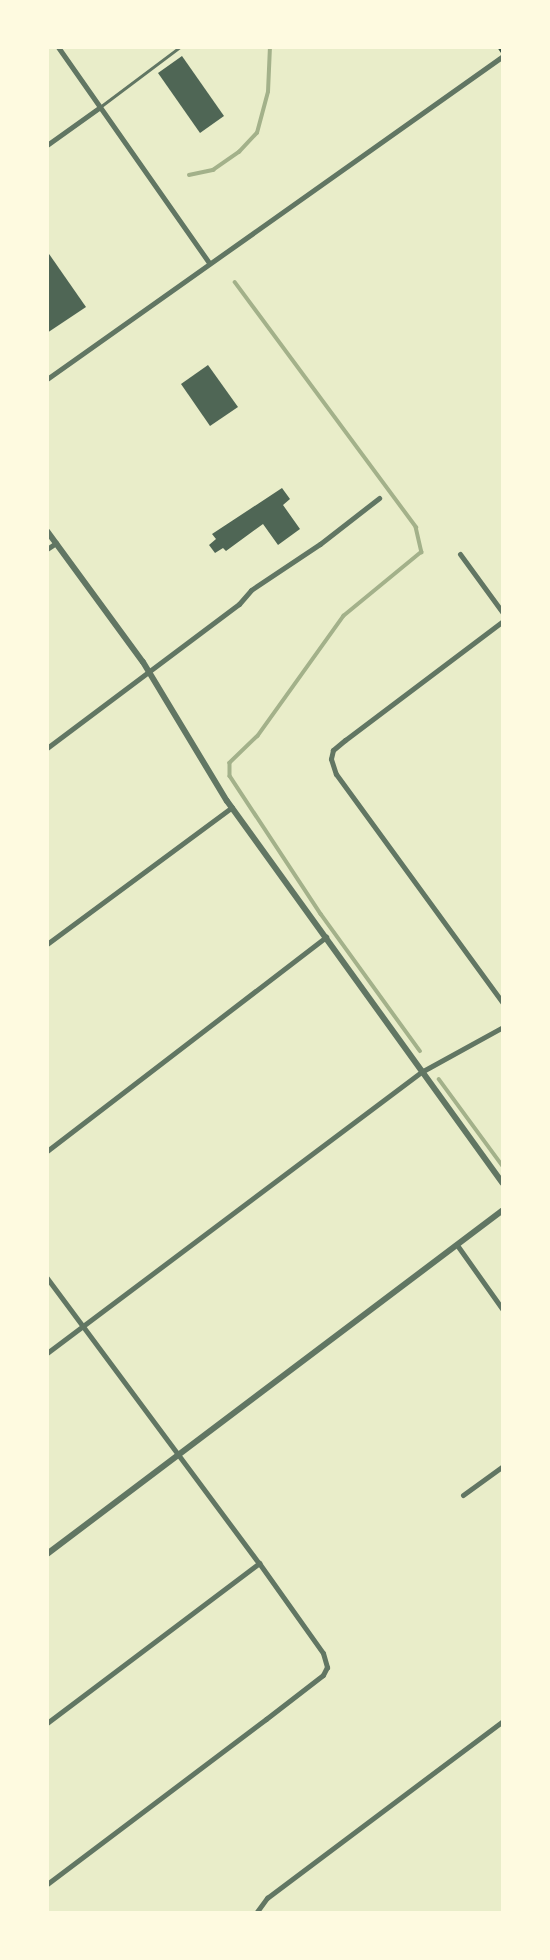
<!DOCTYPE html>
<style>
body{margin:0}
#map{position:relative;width:550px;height:1960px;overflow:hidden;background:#e9edc9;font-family:Quicksand,sans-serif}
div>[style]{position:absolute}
.stream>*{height:3.5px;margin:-1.75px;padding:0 1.75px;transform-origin:1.75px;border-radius:1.75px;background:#a3b18a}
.building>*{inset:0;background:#4f6655}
.service>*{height:2.5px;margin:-1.25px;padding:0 1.25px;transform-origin:1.25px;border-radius:1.25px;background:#617663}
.minor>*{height:5px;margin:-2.5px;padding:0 2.5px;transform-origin:2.5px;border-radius:2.5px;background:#617663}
.tertiary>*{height:6px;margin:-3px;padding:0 3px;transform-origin:3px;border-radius:3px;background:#617663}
.secondary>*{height:7px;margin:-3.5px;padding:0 3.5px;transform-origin:3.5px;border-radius:3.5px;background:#344e41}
span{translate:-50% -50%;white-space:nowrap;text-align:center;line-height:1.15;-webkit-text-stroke:6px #fefae0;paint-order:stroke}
.frame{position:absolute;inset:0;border:49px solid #fefae0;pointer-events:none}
</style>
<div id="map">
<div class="stream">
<div style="left:189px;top:175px;width:25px;rotate:-12deg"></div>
<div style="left:213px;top:170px;width:32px;rotate:-35deg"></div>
<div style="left:239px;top:152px;width:26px;rotate:-47deg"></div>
<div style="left:257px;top:133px;width:42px;rotate:-75deg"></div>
<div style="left:268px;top:92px;width:45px;rotate:-87.5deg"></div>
<div style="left:235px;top:282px;width:305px;rotate:53.5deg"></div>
<div style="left:416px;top:527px;width:26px;rotate:77deg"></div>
<div style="left:422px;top:552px;width:101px;rotate:140.6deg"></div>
<div style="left:344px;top:616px;width:148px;rotate:125.6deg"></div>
<div style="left:258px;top:736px;width:39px;rotate:136deg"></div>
<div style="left:230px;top:763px;width:13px;rotate:90deg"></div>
<div style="left:230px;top:776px;width:165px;rotate:56.6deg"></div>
<div style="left:321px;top:914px;width:169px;rotate:54.1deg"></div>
<div style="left:439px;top:1079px;width:108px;rotate:53.7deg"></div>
</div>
<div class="building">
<div style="clip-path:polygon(182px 56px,224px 116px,200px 133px,158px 73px)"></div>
<div style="clip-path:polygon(47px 251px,86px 307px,47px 333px)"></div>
<div style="clip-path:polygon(208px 365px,238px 407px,210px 426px,181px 384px)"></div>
<div style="clip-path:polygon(282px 488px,290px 499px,283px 505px,300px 529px,278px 545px,263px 524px,226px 551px,223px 548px,215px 553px,209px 545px,216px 539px,212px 534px)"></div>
</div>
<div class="service">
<div style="left:100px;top:107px;width:100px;rotate:-36.9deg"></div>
</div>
<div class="minor">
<div style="left:58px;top:47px;width:264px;rotate:55deg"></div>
<div style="left:47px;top:145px;width:65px;rotate:-35.6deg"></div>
<div style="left:47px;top:379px;width:559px;rotate:-35.31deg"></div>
<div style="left:47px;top:549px;width:11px;rotate:-34deg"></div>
<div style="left:460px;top:554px;width:73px;rotate:53.9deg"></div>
<div style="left:503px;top:621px;width:198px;rotate:143deg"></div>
<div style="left:345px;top:740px;width:16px;rotate:140deg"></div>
<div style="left:333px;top:750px;width:9px;rotate:103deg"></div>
<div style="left:331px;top:759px;width:16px;rotate:72deg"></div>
<div style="left:336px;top:774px;width:283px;rotate:53.9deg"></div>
<div style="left:47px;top:748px;width:240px;rotate:-36.9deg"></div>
<div style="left:239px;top:604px;width:18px;rotate:-49deg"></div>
<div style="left:251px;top:590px;width:83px;rotate:-33.7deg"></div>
<div style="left:320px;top:544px;width:75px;rotate:-37.9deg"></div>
<div style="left:47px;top:944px;width:230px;rotate:-36.5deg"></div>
<div style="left:47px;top:1151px;width:352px;rotate:-37.5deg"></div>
<div style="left:457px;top:1245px;width:80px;rotate:54.7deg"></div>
<div style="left:47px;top:1278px;width:355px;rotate:53.4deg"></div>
<div style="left:259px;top:1563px;width:110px;rotate:54.6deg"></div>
<div style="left:323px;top:1653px;width:15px;rotate:74deg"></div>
<div style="left:327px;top:1667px;width:9px;rotate:117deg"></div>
<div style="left:323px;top:1675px;width:72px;rotate:142.3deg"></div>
<div style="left:266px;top:1719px;width:274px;rotate:143deg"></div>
<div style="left:47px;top:1353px;width:470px;rotate:-36.9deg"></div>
<div style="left:423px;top:1071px;width:91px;rotate:-28.8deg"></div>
<div style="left:463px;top:1495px;width:49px;rotate:-35.9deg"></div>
<div style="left:47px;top:1723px;width:266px;rotate:-37deg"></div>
<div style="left:256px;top:1913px;width:19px;rotate:-54deg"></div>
<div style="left:267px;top:1898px;width:295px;rotate:-36.9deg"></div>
</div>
<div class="tertiary">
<div style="left:47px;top:531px;width:162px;rotate:53.8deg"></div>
<div style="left:143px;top:662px;width:162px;rotate:58.9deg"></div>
<div style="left:227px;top:801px;width:471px;rotate:54.2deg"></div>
<div style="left:47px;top:1554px;width:571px;rotate:-37.03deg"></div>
</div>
<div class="secondary">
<div style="left:501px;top:47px;width:4px;rotate:56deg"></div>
</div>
<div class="frame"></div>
</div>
